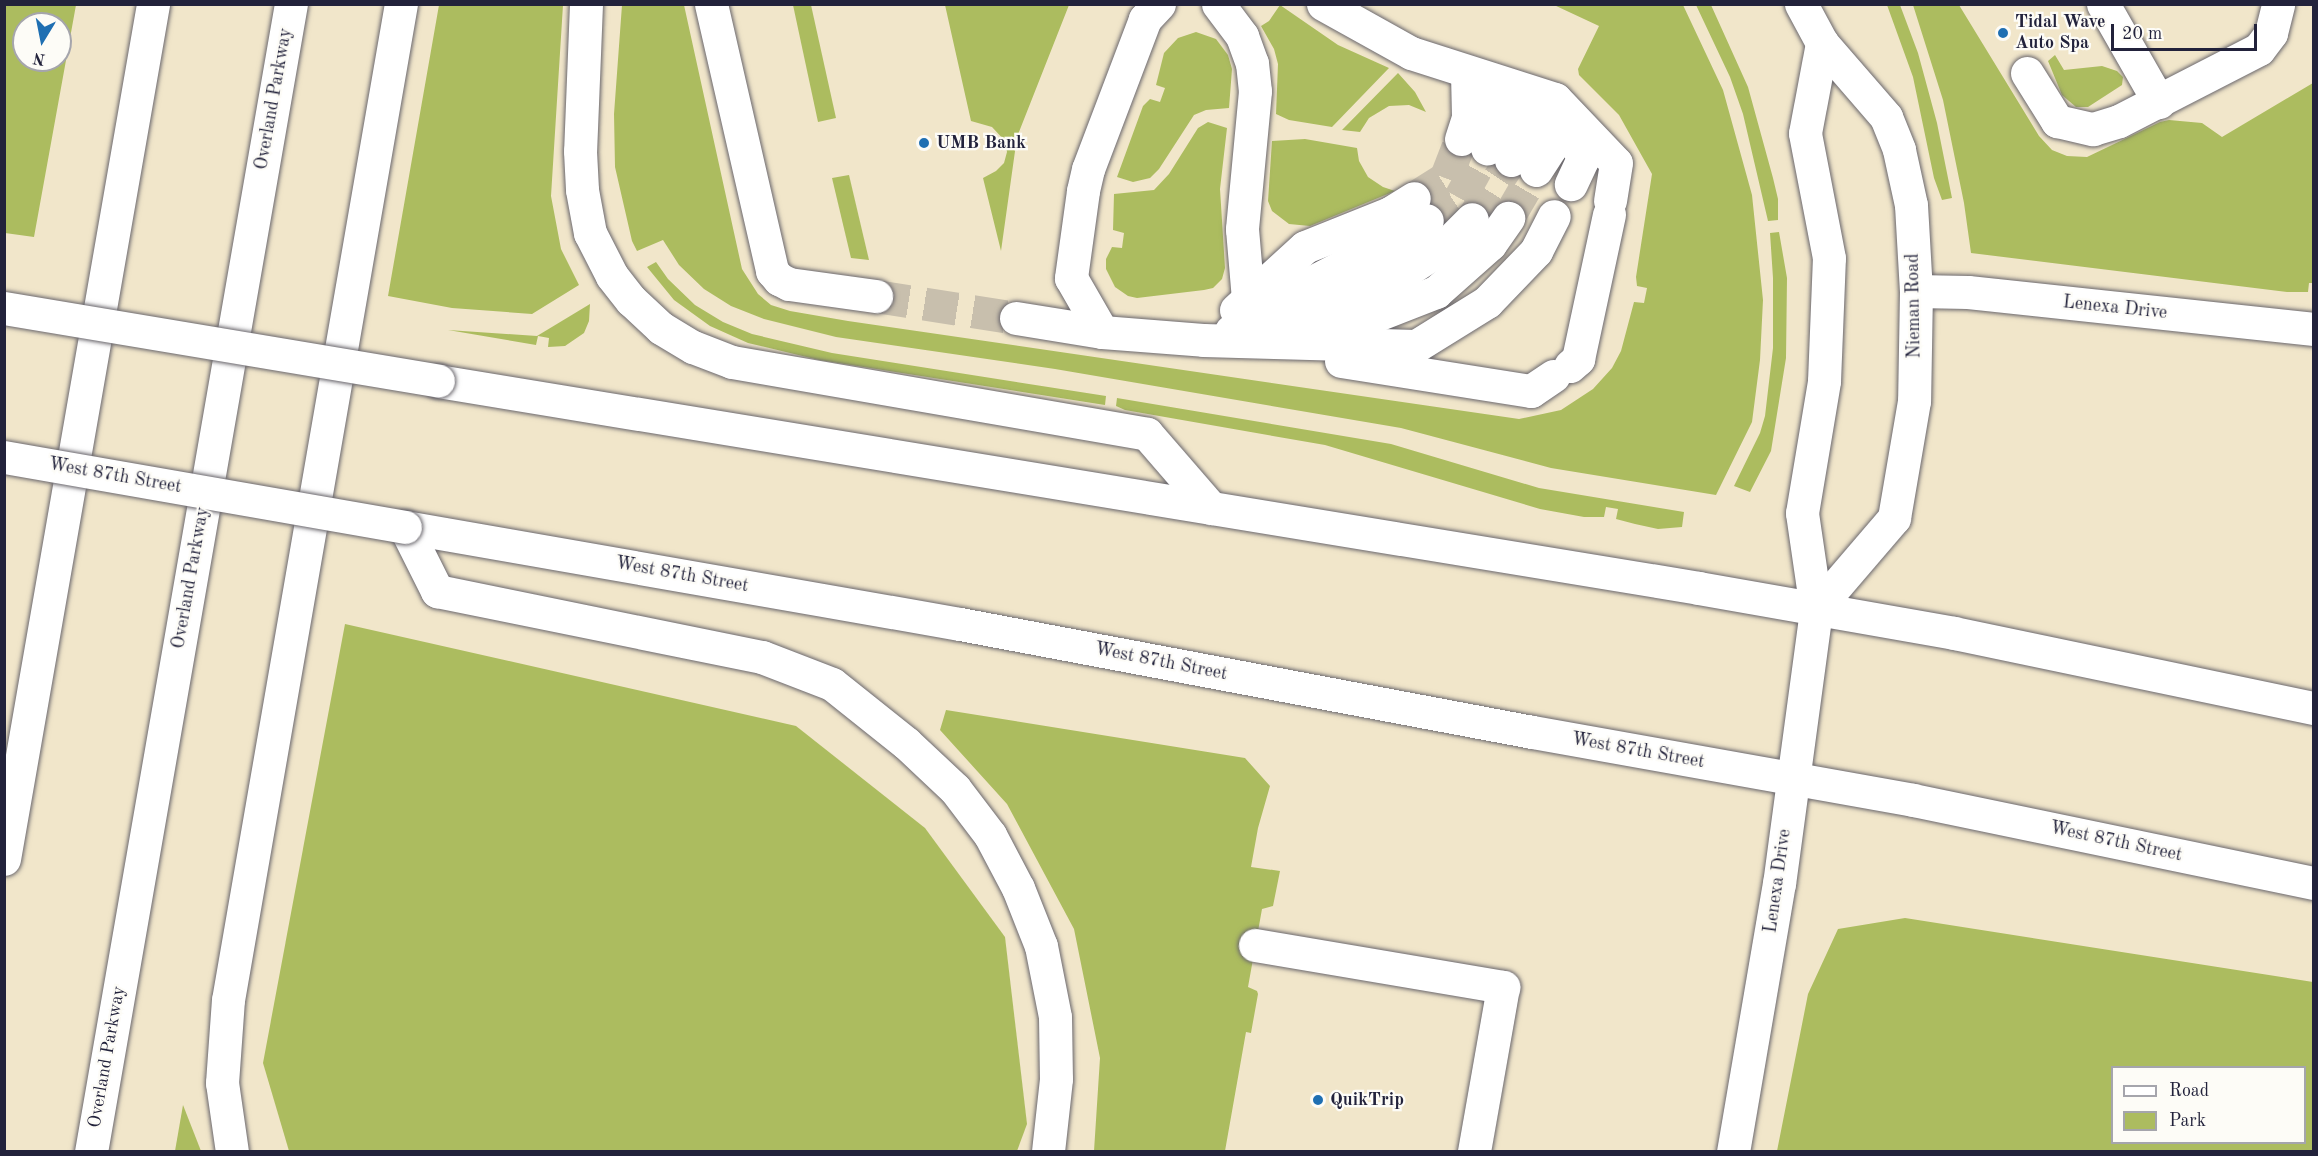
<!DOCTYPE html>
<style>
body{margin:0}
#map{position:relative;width:2318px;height:1156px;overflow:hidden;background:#f1e6ca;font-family:"Old Standard TT",serif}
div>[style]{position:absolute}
.green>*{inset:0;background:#acbc5f}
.minor-tunnel>*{height:33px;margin-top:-16.5px;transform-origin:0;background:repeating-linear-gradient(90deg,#c8bfad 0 33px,transparent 0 49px)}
.roads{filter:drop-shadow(0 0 2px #6a676d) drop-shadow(0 0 2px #6a676d)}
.minor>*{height:33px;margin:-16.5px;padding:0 16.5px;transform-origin:16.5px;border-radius:16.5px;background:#fff}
.major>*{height:33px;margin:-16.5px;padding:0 16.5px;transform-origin:16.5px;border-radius:16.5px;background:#fff}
.highway>*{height:33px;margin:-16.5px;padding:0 16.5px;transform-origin:16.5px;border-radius:16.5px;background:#fff}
.bridges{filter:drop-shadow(0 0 2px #6a676d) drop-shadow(0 0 2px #6a676d)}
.major-bridge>*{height:33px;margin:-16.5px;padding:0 16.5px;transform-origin:16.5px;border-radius:16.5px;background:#fff}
.dots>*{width:16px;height:16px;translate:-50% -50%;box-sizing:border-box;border:3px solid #fdfcf7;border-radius:50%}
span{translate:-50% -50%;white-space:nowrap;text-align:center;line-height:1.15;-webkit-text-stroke:4.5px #fdfcf7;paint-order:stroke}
.poi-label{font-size:18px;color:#22223b;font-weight:700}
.left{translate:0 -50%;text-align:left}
.street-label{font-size:18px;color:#22223b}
.frame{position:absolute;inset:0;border:6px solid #22223b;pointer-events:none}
.legend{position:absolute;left:2111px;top:1066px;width:195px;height:78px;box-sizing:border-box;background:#fdfcf7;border:2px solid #a5a5ac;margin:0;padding:8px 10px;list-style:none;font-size:18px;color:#22223b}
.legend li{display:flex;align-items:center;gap:12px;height:30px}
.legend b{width:30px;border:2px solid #a5a5ac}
.north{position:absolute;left:12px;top:12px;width:60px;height:60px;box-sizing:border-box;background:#fdfcf7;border:2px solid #a5a5ac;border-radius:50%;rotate:190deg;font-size:16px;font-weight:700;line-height:24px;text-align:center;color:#22223b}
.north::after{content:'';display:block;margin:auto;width:21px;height:27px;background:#1f6fb2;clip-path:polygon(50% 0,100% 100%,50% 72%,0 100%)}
.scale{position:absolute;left:2111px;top:24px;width:146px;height:27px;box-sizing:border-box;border:3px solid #22223b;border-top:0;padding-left:8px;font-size:18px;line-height:21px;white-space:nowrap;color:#22223b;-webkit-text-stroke:4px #fdfcf7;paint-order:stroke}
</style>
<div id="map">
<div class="green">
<div style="clip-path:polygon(evenodd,4px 5px,76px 5px,34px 237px,5px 233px,4px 5px,24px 24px,60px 24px,60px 60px,24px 60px,24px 24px)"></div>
<div style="clip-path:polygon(439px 5px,563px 5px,551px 196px,561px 249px,579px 285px,532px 314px,452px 308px,388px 296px)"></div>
<div style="clip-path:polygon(622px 5px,684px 5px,742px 269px,758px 294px,771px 305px,790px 311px,848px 321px,1519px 419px,1561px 410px,1593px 389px,1612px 368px,1621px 351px,1634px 302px,1644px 303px,1647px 288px,1637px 286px,1636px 277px,1652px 174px,1619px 115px,1579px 75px,1578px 69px,1599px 26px,1554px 5px,1683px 5px,1723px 90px,1752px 195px,1763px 300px,1760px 360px,1752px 422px,1716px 495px,1551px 468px,1401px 428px,1055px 369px,836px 337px,764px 319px,731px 306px,704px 289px,679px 265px,663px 240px,637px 251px,632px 241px,615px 167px,614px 114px)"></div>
<div style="clip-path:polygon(793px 5px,811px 5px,836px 118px,818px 122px)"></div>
<div style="clip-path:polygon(945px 5px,1069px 5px,1017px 137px,1001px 251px,983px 178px,996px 171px,1004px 163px,1007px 152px,1005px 141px,992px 127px,971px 121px)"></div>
<div style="clip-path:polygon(1280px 5px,1338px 45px,1389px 68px,1332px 127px,1289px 120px,1276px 114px,1278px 64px,1274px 49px,1261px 26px,1269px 21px)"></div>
<div style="clip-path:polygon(1696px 5px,1711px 5px,1748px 87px,1773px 178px,1778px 199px,1778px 220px,1768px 221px,1743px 114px,1730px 77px)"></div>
<div style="clip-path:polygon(1887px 5px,1900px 5px,1918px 53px,1937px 123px,1952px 198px,1942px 200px,1934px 178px,1913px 77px)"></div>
<div style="clip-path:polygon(1913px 5px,1959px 5px,2039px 136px,2052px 150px,2067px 156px,2087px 157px,2160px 122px,2169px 120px,2202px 123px,2222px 137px,2313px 83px,2314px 283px,2309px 283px,2308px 292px,2287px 292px,1971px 253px,1964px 203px,1943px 100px)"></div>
<div style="clip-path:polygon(1196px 32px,1216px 39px,1228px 55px,1232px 69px,1229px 108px,1206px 110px,1194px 115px,1159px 169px,1150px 178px,1133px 182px,1117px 177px,1143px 106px,1150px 99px,1160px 102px,1165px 88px,1156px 85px,1164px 53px,1178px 38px)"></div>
<div style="clip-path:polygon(2055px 55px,2064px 70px,2102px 66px,2117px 71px,2123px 77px,2122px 85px,2088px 107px,2076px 107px,2062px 95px,2048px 61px)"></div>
<div style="clip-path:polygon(1398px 73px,1415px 92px,1426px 112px,1409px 105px,1389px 106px,1369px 118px,1360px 132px,1342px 130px)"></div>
<div style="clip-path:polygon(1208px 122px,1227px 128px,1220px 189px,1225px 268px,1222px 279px,1213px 288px,1204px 290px,1137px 298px,1128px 296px,1115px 287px,1106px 269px,1106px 259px,1112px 247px,1122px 248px,1124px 233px,1113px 230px,1114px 194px,1154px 190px,1169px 174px,1198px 128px)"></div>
<div style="clip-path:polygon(1305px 139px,1357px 148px,1359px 161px,1368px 177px,1383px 187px,1395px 191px,1310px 226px,1289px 224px,1272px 211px,1268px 201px,1272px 141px)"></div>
<div style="clip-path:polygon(849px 175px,869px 260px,851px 258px,832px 178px)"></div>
<div style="clip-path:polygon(1779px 232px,1787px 278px,1786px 358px,1771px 451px,1750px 492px,1734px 486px,1760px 433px,1765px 416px,1773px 348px,1773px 278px,1770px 233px)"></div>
<div style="clip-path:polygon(656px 262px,668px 279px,695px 305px,723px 322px,752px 334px,832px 353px,1106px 396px,1105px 405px,819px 360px,748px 343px,710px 326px,674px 300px,647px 267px)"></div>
<div style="clip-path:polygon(590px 304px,589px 321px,584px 333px,565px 346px,548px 347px,549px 338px,538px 336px,536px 345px,448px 330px,537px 336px)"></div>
<div style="clip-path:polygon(1117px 398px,1391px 444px,1539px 488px,1684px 512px,1682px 527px,1658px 529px,1635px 524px,1616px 519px,1618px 509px,1606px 507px,1604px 517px,1584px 517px,1540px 509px,1325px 445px,1125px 410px,1116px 406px)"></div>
<div style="clip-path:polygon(345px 624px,796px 726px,925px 828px,1005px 937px,1027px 1124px,1017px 1151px,289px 1151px,263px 1063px)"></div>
<div style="clip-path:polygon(946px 710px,1245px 758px,1270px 786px,1258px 828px,1251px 867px,1280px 871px,1273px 906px,1262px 909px,1248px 987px,1257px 991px,1258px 994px,1251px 1033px,1246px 1032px,1225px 1151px,1094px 1151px,1100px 1058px,1074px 929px,1007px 804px,940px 730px)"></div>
<div style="clip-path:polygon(evenodd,1905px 918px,2313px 982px,2313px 1151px,1777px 1151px,1808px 994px,1838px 929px,1905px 918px,2112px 1068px,2304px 1068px,2304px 1142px,2112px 1142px,2112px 1068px)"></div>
<div style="clip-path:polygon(183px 1105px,201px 1151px,175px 1151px)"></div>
</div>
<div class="minor-tunnel">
<div style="left:1414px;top:198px;width:38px;rotate:-32deg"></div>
<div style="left:1446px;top:178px;width:42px;rotate:-69deg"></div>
<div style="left:1508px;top:218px;width:56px;rotate:-59.7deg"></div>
<div style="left:1472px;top:219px;width:71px;rotate:-56.5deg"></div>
<div style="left:1427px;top:220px;width:40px;rotate:-34deg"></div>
<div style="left:1460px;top:198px;width:56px;rotate:-61.1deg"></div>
<div style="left:876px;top:296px;width:142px;rotate:8.9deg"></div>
</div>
<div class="roads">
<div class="minor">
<div style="left:711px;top:4px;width:274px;rotate:77.1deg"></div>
<div style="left:772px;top:271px;width:11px;rotate:49deg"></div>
<div style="left:779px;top:279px;width:11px;rotate:27deg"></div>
<div style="left:789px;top:284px;width:88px;rotate:7.9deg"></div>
<div style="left:1159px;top:4px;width:21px;rotate:133deg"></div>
<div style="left:1145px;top:19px;width:160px;rotate:110.8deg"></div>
<div style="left:1088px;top:169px;width:23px;rotate:103deg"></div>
<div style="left:1083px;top:191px;width:88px;rotate:97.9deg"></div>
<div style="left:1071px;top:278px;width:62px;rotate:60.1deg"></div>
<div style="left:1102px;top:332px;width:101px;rotate:4.5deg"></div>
<div style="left:1203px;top:340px;width:213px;rotate:1.6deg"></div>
<div style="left:1416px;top:346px;width:84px;rotate:-31.8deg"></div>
<div style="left:1487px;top:302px;width:71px;rotate:-46.1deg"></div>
<div style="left:1536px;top:251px;width:39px;rotate:-63deg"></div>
<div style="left:1218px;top:4px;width:40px;rotate:53deg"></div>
<div style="left:1242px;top:36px;width:29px;rotate:70deg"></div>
<div style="left:1252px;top:63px;width:28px;rotate:84deg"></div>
<div style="left:1255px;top:91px;width:139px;rotate:95.4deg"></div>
<div style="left:1242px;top:229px;width:70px;rotate:85.1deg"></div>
<div style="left:1323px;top:4px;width:101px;rotate:29.1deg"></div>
<div style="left:1411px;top:53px;width:151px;rotate:17.7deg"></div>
<div style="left:1555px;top:99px;width:88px;rotate:46.4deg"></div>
<div style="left:1616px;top:163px;width:38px;rotate:99deg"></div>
<div style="left:1801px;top:4px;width:44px;rotate:61.7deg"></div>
<div style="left:1822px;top:43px;width:98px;rotate:49.1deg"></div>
<div style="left:1886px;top:117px;width:35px;rotate:68deg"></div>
<div style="left:1899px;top:150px;width:56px;rotate:77.7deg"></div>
<div style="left:1911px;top:205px;width:86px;rotate:86.7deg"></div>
<div style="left:1916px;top:291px;width:110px;rotate:91deg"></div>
<div style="left:1914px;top:401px;width:119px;rotate:99.7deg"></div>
<div style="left:1894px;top:518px;width:120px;rotate:130.6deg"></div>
<div style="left:2103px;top:4px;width:113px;rotate:60.3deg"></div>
<div style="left:2027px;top:73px;width:57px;rotate:58deg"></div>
<div style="left:2057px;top:121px;width:37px;rotate:13deg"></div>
<div style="left:2093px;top:129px;width:27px;rotate:-17deg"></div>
<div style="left:2119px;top:121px;width:157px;rotate:-27.2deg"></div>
<div style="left:2259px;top:49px;width:20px;rotate:-53deg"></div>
<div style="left:2271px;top:33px;width:30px;rotate:-76deg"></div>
<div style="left:1487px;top:79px;width:52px;rotate:78.9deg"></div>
<div style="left:1497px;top:130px;width:21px;rotate:118deg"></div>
<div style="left:1566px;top:121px;width:41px;rotate:65.3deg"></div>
<div style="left:1583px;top:158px;width:29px;rotate:115deg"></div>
<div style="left:1461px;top:139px;width:23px;rotate:-72deg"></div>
<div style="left:1468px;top:117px;width:44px;rotate:-91.3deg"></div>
<div style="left:1511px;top:160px;width:27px;rotate:-56deg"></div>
<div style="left:1526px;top:138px;width:44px;rotate:-103.1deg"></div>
<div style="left:1536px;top:170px;width:27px;rotate:-57deg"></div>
<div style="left:1551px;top:147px;width:52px;rotate:-104.6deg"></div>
<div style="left:1916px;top:291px;width:52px;rotate:1.1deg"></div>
<div style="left:1968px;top:292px;width:348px;rotate:6.1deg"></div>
<div style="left:1274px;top:302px;width:85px;rotate:-27.5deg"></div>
<div style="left:1349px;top:263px;width:58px;rotate:-24.4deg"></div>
<div style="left:1402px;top:239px;width:31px;rotate:-37deg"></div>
<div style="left:1236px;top:310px;width:93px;rotate:-42.4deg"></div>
<div style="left:1305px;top:247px;width:92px;rotate:-21.8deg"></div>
<div style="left:1390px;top:213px;width:28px;rotate:-32deg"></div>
<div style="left:1016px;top:318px;width:87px;rotate:9.2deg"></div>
<div style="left:1300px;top:327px;width:70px;rotate:-7.4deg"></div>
<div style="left:1369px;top:318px;width:72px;rotate:-21.2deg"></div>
<div style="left:1436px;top:292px;width:72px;rotate:-41.6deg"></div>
<div style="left:1490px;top:244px;width:32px;rotate:-55deg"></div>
<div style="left:1231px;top:331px;width:132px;rotate:-17.2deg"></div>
<div style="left:1357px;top:292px;width:57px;rotate:-23.9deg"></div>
<div style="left:1409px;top:269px;width:45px;rotate:-33.3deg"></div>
<div style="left:1447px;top:244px;width:35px;rotate:-45deg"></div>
<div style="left:1341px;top:361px;width:192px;rotate:9deg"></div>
<div style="left:1531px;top:391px;width:27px;rotate:-34deg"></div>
<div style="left:1570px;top:366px;width:11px;rotate:-41deg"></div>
<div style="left:1578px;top:359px;width:148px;rotate:-77.9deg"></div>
<div style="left:1255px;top:945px;width:252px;rotate:9.6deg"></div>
<div style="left:1503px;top:987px;width:168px;rotate:100deg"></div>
<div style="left:1733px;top:1152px;width:272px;rotate:-80.3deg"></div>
<div style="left:1779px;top:884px;width:277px;rotate:-82.3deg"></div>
<div style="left:1816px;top:609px;width:97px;rotate:-98.3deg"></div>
<div style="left:1802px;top:513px;width:134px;rotate:-80.5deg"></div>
<div style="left:1824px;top:381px;width:123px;rotate:-87.7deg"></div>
<div style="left:1829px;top:258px;width:127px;rotate:-100.9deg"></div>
<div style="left:1805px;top:133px;width:92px;rotate:-79.3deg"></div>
</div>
<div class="major">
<div style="left:438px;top:381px;width:1278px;rotate:9.32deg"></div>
<div style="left:1699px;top:588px;width:259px;rotate:10deg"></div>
<div style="left:1954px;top:633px;width:368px;rotate:11.8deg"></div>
<div style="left:405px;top:527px;width:563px;rotate:9.91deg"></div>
<div style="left:960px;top:624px;width:582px;rotate:10.69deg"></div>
<div style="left:1532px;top:732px;width:387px;rotate:10.1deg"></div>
<div style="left:1913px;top:800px;width:409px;rotate:11.7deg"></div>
</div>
<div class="highway">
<div style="left:586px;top:4px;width:147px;rotate:92.3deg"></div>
<div style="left:580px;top:151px;width:39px;rotate:87deg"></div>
<div style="left:582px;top:190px;width:44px;rotate:79.5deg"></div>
<div style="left:590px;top:233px;width:48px;rotate:62.9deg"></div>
<div style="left:612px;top:276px;width:31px;rotate:52deg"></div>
<div style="left:631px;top:300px;width:41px;rotate:43deg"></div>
<div style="left:661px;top:328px;width:37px;rotate:31deg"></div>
<div style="left:693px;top:347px;width:42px;rotate:21deg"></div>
<div style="left:732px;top:362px;width:421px;rotate:9.8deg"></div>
<div style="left:1147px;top:434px;width:98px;rotate:49.1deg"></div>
<div style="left:405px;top:527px;width:72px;rotate:63.4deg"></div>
<div style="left:437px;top:591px;width:332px;rotate:11.5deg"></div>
<div style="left:762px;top:657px;width:75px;rotate:21.1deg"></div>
<div style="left:832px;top:684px;width:95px;rotate:38.6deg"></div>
<div style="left:906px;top:743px;width:67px;rotate:43.2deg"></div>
<div style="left:955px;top:789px;width:58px;rotate:52.7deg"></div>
<div style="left:990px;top:835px;width:60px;rotate:62.2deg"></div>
<div style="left:1018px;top:888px;width:62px;rotate:68.4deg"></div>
<div style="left:1041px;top:946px;width:72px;rotate:78.8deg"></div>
<div style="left:1055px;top:1017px;width:62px;rotate:89.1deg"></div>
<div style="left:1056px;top:1079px;width:73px;rotate:96.3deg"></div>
<div style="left:4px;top:859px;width:868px;rotate:-80.11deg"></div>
<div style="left:91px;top:1152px;width:1165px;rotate:-80.12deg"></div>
<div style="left:232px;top:1152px;width:70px;rotate:-98.2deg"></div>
<div style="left:222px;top:1083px;width:83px;rotate:-85.9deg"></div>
<div style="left:228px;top:1000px;width:1011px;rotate:-80.15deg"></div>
</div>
</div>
<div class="bridges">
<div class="major-bridge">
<div style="left:4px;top:308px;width:440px;rotate:9.5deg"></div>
<div style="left:4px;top:457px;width:407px;rotate:9.9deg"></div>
</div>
</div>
<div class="dots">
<div style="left:2003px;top:33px;background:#1f6fb2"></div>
<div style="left:924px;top:143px;background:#1f6fb2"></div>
<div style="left:1318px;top:1100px;background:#1f6fb2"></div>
</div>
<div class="poi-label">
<span class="left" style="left:2015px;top:33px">Tidal Wave<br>Auto Spa</span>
<span class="left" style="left:936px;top:143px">UMB Bank</span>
<span class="left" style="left:1330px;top:1100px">QuikTrip</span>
</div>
<div class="street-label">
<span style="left:274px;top:99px;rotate:-80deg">Overland Parkway</span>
<span style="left:1914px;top:306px;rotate:-91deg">Nieman Road</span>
<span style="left:2115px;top:308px;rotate:6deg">Lenexa Drive</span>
<span style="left:115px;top:476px;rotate:10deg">West 87th Street</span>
<span style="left:682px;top:575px;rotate:10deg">West 87th Street</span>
<span style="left:191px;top:578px;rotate:-80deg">Overland Parkway</span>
<span style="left:1161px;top:662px;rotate:11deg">West 87th Street</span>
<span style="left:1638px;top:751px;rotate:10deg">West 87th Street</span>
<span style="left:2116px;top:842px;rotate:12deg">West 87th Street</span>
<span style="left:1778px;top:881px;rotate:-82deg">Lenexa Drive</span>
<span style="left:107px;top:1057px;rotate:-80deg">Overland Parkway</span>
</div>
<div class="frame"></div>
<ul class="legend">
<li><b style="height:8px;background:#fff"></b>Road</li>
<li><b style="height:16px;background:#acbc5f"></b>Park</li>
</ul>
<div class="north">N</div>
<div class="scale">20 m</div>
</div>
